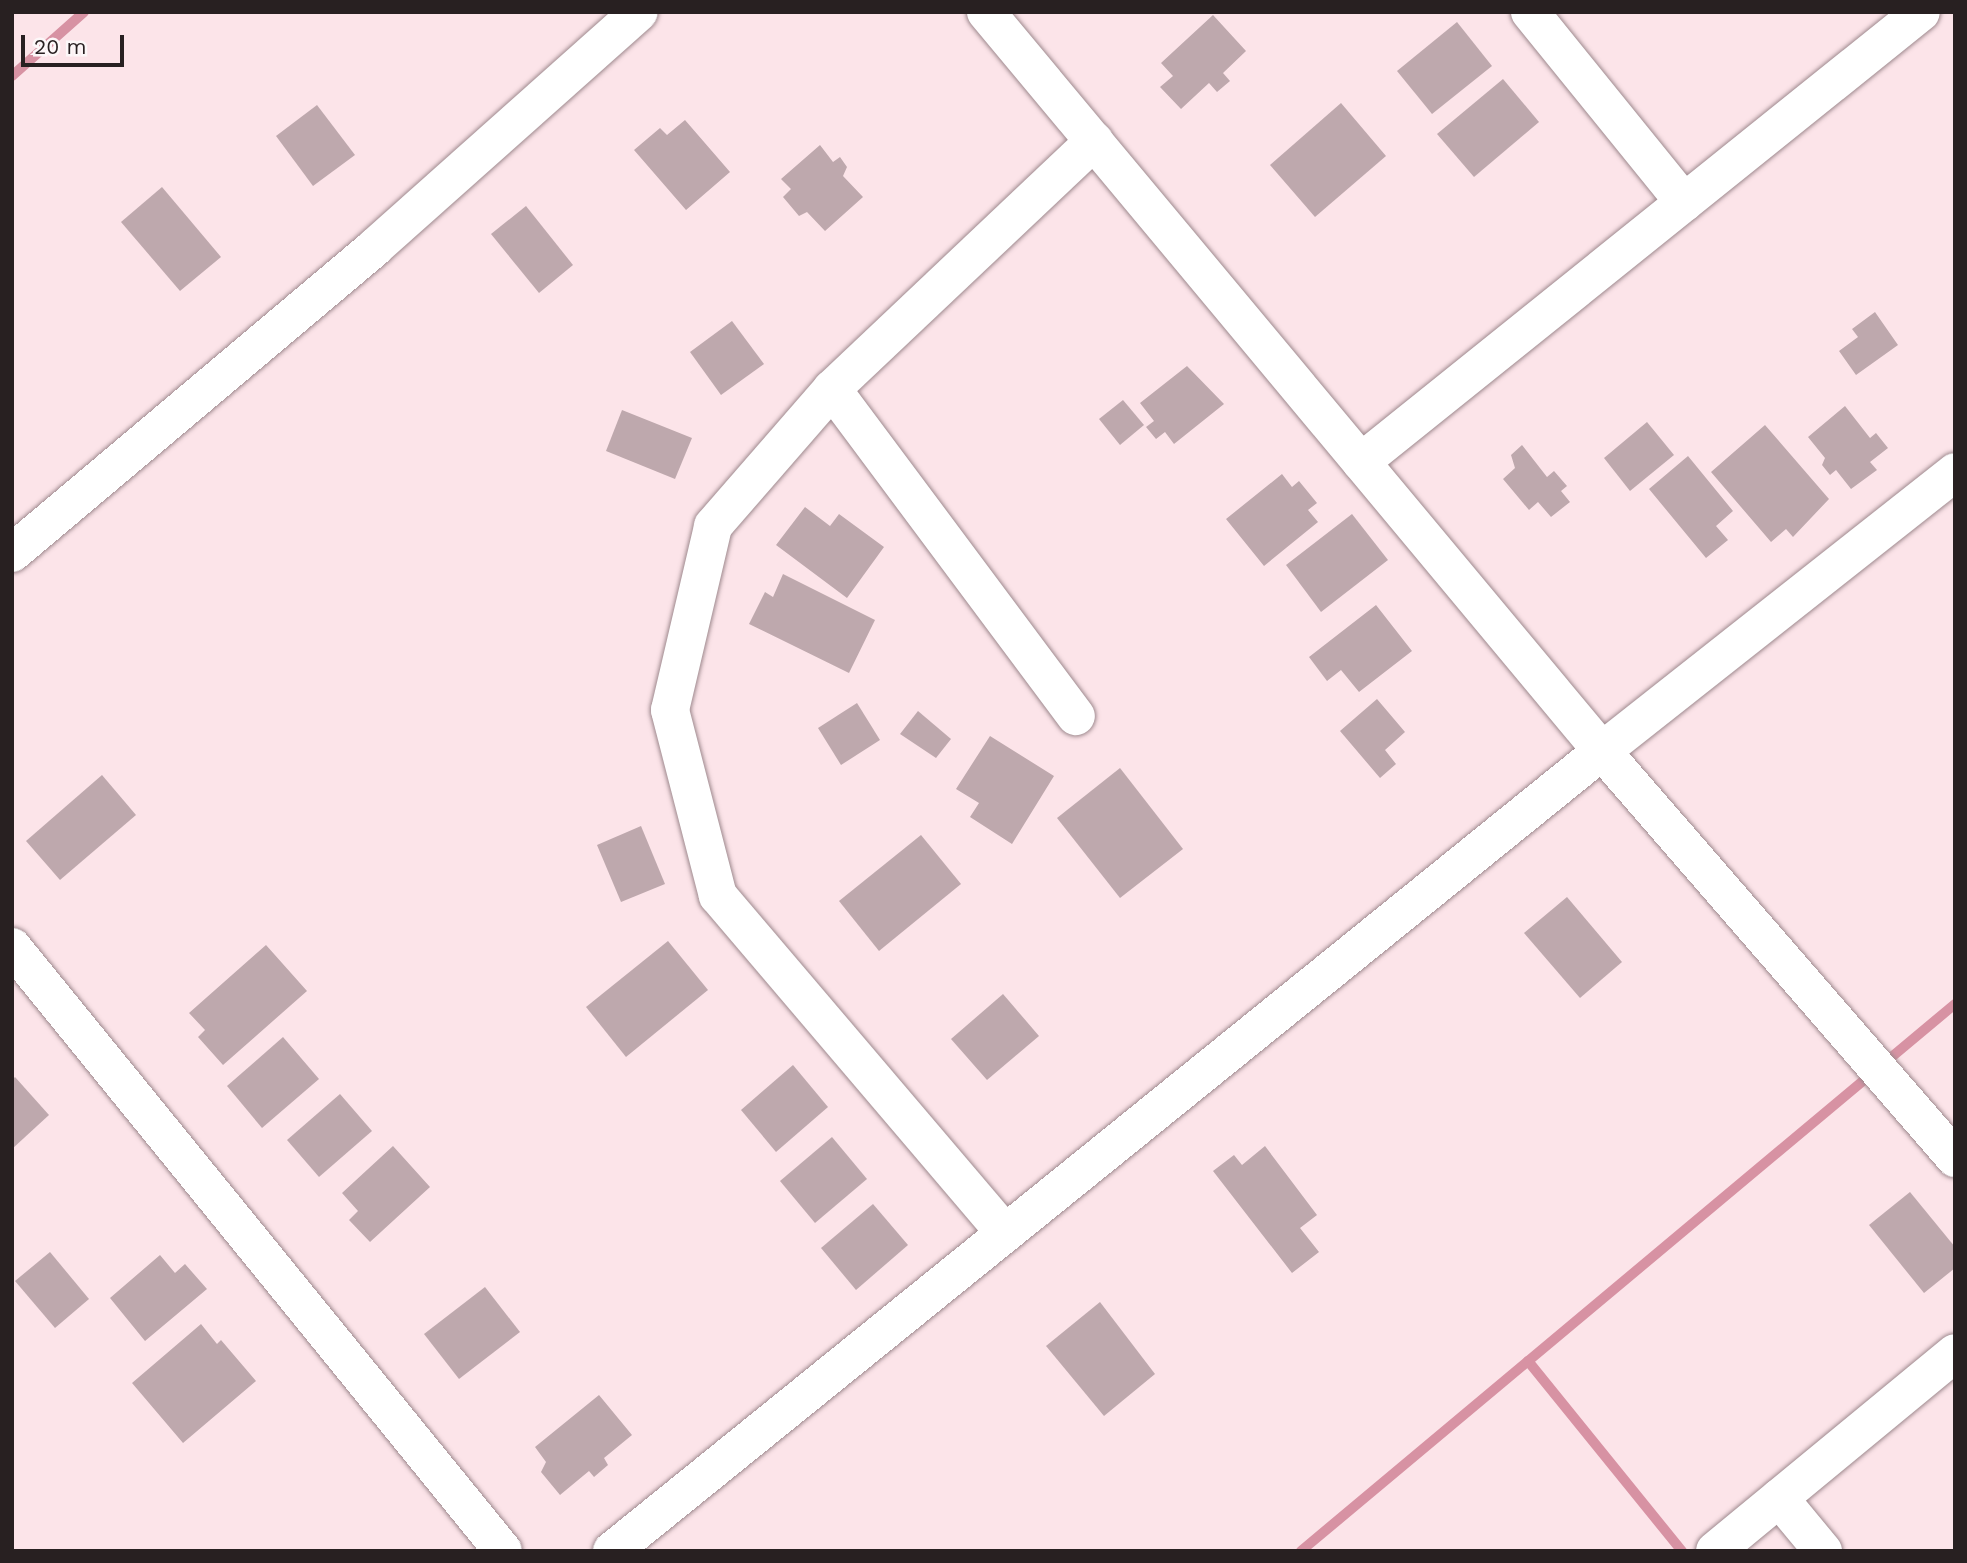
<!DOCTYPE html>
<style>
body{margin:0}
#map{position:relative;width:1967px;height:1563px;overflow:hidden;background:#fce4e9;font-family:"Work Sans",sans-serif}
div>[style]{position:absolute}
.stream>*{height:10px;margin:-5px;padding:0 5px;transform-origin:5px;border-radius:5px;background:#d792a3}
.building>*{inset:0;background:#bea8ad}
.roads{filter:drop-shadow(0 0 2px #9e898e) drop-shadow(0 0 2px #9e898e)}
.minor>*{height:38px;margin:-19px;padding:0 19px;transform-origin:19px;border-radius:19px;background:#fff}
span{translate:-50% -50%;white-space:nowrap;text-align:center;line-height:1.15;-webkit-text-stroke:5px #fcf7f8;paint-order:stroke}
.frame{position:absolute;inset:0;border:14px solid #282021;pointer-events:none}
.scale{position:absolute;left:21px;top:35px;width:103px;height:32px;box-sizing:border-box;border:4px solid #282021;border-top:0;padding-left:9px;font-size:21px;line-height:24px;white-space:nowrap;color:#282021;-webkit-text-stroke:5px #fcf7f8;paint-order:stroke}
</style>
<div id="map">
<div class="stream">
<div style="left:12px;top:76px;width:96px;rotate:-41.6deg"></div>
<div style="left:1528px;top:1361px;width:245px;rotate:51deg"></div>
<div style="left:1301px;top:1551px;width:853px;rotate:-39.91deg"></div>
</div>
<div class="building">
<div style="clip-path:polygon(1213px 15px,1246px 51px,1223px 73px,1230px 81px,1217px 92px,1209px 83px,1181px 109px,1160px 87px,1173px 76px,1161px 63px)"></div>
<div style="clip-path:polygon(1457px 22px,1492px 66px,1432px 114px,1397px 71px)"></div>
<div style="clip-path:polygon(1503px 79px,1539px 122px,1474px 177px,1437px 134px)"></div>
<div style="clip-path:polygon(1341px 103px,1386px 156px,1315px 217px,1270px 165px)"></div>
<div style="clip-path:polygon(317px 105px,355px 155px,313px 186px,276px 136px)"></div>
<div style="clip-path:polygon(685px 120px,730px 172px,686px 210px,634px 150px,660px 128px,667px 135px)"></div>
<div style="clip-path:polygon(820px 145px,833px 162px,840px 157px,847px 167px,843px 176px,863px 197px,825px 231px,807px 212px,799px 216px,783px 197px,791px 189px,781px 179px)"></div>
<div style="clip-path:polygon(162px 187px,221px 257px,180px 291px,121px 222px)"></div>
<div style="clip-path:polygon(526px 206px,573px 265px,539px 293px,491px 234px)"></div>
<div style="clip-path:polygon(1875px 312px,1898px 345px,1856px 375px,1839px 351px,1858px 337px,1852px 329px)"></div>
<div style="clip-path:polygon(732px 321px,764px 364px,721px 395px,690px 352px)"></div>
<div style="clip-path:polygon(1187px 366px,1224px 404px,1174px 444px,1165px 432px,1156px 439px,1146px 427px,1154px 421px,1140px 403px)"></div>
<div style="clip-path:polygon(1123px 400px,1144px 425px,1120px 445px,1099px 419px)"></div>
<div style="clip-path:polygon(1845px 406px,1870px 438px,1876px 433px,1888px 448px,1870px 462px,1877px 470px,1851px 489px,1836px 470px,1830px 475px,1822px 465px,1825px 458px,1808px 437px)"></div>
<div style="clip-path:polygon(622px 410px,692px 438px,675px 479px,606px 451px)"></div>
<div style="clip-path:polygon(1647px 422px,1674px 455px,1630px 491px,1604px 458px)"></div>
<div style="clip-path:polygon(1765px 425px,1829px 499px,1793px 537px,1786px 529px,1771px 542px,1711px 472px)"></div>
<div style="clip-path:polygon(1522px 445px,1547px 477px,1554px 471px,1567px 486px,1561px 491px,1570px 502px,1551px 517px,1538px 502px,1529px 510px,1503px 479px,1515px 468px,1511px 455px)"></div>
<div style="clip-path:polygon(1688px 456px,1733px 511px,1716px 526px,1728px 540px,1706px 558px,1649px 489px)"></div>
<div style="clip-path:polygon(1282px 474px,1292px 487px,1299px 481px,1317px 503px,1308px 510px,1318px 522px,1264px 566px,1226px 519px)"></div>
<div style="clip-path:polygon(805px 507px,830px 526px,839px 514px,884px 547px,847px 598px,776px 545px)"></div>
<div style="clip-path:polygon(1352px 514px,1388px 560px,1321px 612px,1286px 565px)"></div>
<div style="clip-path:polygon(783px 574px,875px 620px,849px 673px,749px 624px,765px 592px,773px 597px)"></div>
<div style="clip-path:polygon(1376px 605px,1412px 651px,1359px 692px,1341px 670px,1327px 681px,1309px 657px)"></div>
<div style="clip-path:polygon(1377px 699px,1405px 732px,1385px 750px,1396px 764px,1380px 778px,1340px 731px)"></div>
<div style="clip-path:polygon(857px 703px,880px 740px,841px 765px,818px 728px)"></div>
<div style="clip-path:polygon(918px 711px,951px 739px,936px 758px,900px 734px)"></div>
<div style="clip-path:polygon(990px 736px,1054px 776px,1012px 844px,970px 817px,979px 803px,956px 789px)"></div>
<div style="clip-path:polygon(1120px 768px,1183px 849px,1120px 898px,1057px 818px)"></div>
<div style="clip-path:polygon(102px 775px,136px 815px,60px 880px,26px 841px)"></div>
<div style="clip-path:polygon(641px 826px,665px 884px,621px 902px,597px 845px)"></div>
<div style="clip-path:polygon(921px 835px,961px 884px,879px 951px,839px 901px)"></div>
<div style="clip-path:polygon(1567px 897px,1622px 962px,1580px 998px,1524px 933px)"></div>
<div style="clip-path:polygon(668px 941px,708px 990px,626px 1057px,586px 1007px)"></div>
<div style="clip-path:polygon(266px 945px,307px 991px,223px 1065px,198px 1037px,205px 1030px,189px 1013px)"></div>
<div style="clip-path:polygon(1003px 994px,1039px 1036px,987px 1080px,951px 1039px)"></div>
<div style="clip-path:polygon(283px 1037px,319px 1079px,262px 1128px,227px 1086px)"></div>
<div style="clip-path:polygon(793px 1065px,828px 1107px,776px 1152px,741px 1110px)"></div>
<div style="clip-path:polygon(15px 1077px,49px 1115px,12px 1149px,12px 1080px)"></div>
<div style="clip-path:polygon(340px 1094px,372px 1131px,319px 1177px,287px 1140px)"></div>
<div style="clip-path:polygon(832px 1137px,867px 1179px,815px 1223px,780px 1181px)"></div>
<div style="clip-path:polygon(393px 1146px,430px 1187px,370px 1242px,349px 1220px,358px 1211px,342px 1193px)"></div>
<div style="clip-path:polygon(1265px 1146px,1317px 1215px,1300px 1228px,1319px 1252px,1292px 1273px,1213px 1171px,1234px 1155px,1242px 1165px)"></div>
<div style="clip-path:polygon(1910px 1192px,1955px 1247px,1955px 1268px,1924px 1293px,1869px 1225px)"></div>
<div style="clip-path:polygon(873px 1204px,908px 1245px,856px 1290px,821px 1248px)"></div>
<div style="clip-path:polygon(50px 1252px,89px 1299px,55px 1328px,15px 1281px)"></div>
<div style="clip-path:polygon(160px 1255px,175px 1273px,185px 1264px,207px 1289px,145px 1341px,110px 1298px)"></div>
<div style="clip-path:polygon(485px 1287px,520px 1332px,459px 1379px,424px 1334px)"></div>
<div style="clip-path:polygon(1100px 1302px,1155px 1374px,1104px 1416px,1046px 1346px)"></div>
<div style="clip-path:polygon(201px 1324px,217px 1344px,221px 1340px,256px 1381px,183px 1443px,132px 1383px)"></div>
<div style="clip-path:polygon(599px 1395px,632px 1435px,604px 1458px,608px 1465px,594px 1477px,589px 1471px,560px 1495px,541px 1472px,546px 1462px,535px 1447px)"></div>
</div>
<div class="roads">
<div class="minor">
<div style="left:986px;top:12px;width:962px;rotate:50.19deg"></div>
<div style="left:1602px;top:751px;width:539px;rotate:49.06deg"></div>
<div style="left:1530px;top:12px;width:245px;rotate:51deg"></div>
<div style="left:832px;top:389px;width:408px;rotate:53.3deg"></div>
<div style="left:1361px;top:462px;width:718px;rotate:-38.78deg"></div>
<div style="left:12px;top:553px;width:475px;rotate:-40.1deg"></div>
<div style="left:375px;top:247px;width:353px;rotate:-41.7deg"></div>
<div style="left:12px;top:947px;width:778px;rotate:50.89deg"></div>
<div style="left:1005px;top:1233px;width:443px;rotate:-130.4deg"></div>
<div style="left:718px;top:896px;width:192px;rotate:-104.5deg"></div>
<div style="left:670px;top:710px;width:189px;rotate:-76.8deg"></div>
<div style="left:713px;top:526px;width:181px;rotate:-49deg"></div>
<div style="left:832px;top:389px;width:361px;rotate:-43.4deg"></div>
<div style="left:1779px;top:1498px;width:69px;rotate:50.3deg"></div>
<div style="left:612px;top:1551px;width:1273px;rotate:-38.94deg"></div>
<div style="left:1602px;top:751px;width:450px;rotate:-38.3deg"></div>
<div style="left:1715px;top:1551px;width:311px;rotate:-39.5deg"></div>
</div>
</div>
<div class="frame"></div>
<div class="scale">20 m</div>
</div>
